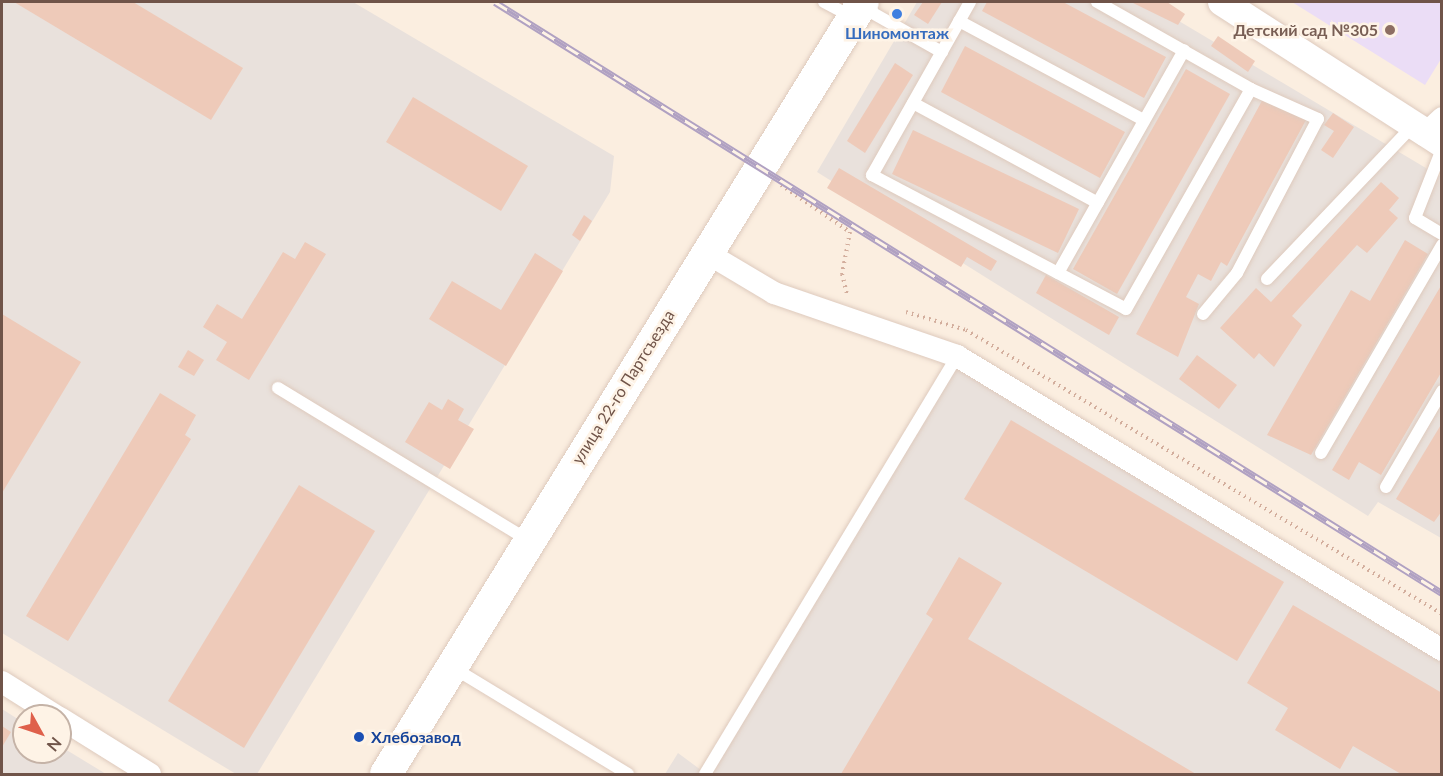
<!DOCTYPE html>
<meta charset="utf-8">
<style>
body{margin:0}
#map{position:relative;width:1443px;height:776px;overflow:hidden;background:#fbeee0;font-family:Lato,sans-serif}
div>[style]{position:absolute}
.industrial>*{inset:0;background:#e9e1dc}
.education>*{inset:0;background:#ebddf6}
.building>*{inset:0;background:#eecab9}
.path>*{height:4px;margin-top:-2px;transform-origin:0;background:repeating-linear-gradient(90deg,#d3ae9d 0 1.5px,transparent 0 6px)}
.roads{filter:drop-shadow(0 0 2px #decabd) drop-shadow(0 0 2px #decabd)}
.service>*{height:12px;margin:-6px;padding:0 6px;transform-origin:6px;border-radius:6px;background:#fff}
.minor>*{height:22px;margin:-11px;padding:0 11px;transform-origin:11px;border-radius:11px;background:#fff}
.tertiary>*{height:28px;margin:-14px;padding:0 14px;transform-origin:14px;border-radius:14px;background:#fff}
.secondary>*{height:32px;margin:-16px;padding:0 16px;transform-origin:16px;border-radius:16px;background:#fff}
.rail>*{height:7px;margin-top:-3.5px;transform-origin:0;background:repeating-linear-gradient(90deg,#fef3e6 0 14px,#b0a1c2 0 28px);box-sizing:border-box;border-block:2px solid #b0a1c2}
.dots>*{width:16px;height:16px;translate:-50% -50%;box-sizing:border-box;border:3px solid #fef3e6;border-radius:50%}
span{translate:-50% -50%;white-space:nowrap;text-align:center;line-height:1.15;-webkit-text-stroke:5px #fef3e6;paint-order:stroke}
.education-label{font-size:16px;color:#785e54;font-weight:700}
.right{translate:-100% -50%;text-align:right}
.shop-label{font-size:16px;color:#366cbe;font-weight:700}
.street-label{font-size:16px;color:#705449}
.transit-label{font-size:16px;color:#164399;font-weight:700}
.left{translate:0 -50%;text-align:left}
.frame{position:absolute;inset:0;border:3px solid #705449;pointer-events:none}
.north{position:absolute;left:12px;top:704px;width:60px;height:60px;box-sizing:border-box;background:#fef3e6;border:2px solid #c5b3a7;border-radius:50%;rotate:130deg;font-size:16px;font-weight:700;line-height:24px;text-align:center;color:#705449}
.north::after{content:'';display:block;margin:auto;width:21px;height:27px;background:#df604b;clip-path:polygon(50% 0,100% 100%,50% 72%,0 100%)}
</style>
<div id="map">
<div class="industrial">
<div style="clip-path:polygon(2px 2px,353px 2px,614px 156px,610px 192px,257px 774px,236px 774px,2px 633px)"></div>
<div style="clip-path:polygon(917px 2px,1147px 2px,1441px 177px,1441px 538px,1378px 502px,1368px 516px,817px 172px)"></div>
<div style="clip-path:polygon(957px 356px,1441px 653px,1441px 774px,665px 774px,678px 753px,705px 773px)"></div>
<div style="clip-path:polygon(2px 709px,24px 723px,24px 752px,60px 752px,60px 746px,106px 774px,2px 774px)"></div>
</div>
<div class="education">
<div style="clip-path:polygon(1292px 2px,1441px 2px,1441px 59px,1425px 85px)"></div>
</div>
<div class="building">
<div style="clip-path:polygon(14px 2px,133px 2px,243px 68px,211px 120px)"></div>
<div style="clip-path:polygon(923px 2px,942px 2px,928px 24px,914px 15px)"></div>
<div style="clip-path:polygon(987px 2px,1063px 2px,1166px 57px,1144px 98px,982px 11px)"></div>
<div style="clip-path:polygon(1131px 2px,1167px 2px,1185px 14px,1178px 25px)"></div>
<div style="clip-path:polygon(1218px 36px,1255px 61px,1248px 72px,1211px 46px)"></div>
<div style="clip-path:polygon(965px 46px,1125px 132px,1100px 178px,941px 92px)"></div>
<div style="clip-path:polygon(895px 63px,913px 75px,865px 153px,847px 141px)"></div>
<div style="clip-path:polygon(1186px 69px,1230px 94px,1117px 294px,1073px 269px)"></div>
<div style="clip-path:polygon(413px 97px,528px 166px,501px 211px,386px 142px)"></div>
<div style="clip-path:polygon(1264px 97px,1306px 120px,1227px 266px,1221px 262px,1211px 281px,1198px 274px,1186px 297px,1199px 304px,1178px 357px,1136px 334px)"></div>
<div style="clip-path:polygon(1333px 113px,1354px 127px,1333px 158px,1321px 150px,1334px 131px,1324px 125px)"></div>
<div style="clip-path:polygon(913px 130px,1079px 209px,1058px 253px,892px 174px)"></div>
<div style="clip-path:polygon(839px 168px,997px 261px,991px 271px,967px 257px,961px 267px,827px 188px)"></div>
<div style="clip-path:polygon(1381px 182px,1399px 198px,1389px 210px,1398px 218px,1367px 253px,1357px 245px,1292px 316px,1302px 325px,1274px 367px,1259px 353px,1254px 359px,1220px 328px,1256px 288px,1271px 302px)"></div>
<div style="clip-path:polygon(584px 215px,592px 221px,580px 241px,572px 235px)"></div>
<div style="clip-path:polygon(1405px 240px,1428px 254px,1311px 455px,1267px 435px,1351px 290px,1370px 301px)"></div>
<div style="clip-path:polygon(305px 242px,326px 254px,249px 380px,216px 360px,227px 342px,203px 327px,217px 304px,242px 319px,283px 252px,295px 259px)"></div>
<div style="clip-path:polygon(535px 253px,563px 271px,506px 366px,429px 319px,452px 281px,501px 310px)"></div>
<div style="clip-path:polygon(1046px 275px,1119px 317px,1109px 335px,1036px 293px)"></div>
<div style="clip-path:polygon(1442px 284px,1442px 371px,1381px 475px,1359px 462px,1349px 480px,1332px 470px)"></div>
<div style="clip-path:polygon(2px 314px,81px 362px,2px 493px)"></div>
<div style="clip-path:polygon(188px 350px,204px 360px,194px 376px,178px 367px)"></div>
<div style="clip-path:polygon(1197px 355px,1237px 385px,1219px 409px,1179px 379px)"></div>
<div style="clip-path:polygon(160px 393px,196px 415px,185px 435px,191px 439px,68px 641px,26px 616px)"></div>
<div style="clip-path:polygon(448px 399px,464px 409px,458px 420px,474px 429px,450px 469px,405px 442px,429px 402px,442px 410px)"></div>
<div style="clip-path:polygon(1011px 420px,1284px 582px,1237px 661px,964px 499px)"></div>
<div style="clip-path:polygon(1442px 423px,1442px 511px,1434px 522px,1396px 499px)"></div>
<div style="clip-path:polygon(299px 485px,375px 531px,244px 748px,168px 701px)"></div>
<div style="clip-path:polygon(959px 557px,1002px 583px,968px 639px,1196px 774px,841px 774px,933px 619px,926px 614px)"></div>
<div style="clip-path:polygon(1293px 605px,1442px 693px,1442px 774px,1401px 774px,1353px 746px,1340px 769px,1275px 730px,1288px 708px,1247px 683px)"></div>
<div style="clip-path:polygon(2px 726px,11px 732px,2px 747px)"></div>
</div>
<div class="path">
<div style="left:781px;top:185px;width:83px;rotate:34.3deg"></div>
<div style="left:850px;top:232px;width:43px;rotate:100.8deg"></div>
<div style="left:842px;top:274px;width:21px;rotate:76deg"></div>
<div style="left:906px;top:312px;width:63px;rotate:16.7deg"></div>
<div style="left:966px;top:330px;width:554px;rotate:30.82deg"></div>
</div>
<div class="roads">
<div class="service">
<div style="left:824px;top:2px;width:32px;rotate:28deg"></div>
<div style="left:970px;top:2px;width:199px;rotate:119.5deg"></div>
<div style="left:872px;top:175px;width:287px;rotate:27.8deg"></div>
<div style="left:1126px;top:309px;width:253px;rotate:-60.4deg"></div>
<div style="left:1251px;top:89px;width:177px;rotate:-150.5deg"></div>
<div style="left:862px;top:7px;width:92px;rotate:29.4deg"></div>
<div style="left:959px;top:21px;width:210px;rotate:28.2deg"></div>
<div style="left:913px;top:103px;width:210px;rotate:28.4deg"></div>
<div style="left:1442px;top:149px;width:74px;rotate:111.4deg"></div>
<div style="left:1415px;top:218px;width:31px;rotate:31deg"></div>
<div style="left:1058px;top:273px;width:256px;rotate:-60.5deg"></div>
<div style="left:1267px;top:279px;width:210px;rotate:-46.4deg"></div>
<div style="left:1203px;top:314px;width:53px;rotate:-50.3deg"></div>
<div style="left:1237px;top:273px;width:174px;rotate:-62.3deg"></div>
<div style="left:1318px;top:119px;width:73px;rotate:-155.9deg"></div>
<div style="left:278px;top:388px;width:293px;rotate:31.3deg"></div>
<div style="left:1321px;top:453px;width:241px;rotate:-59.8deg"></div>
<div style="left:1386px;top:487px;width:111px;rotate:-59.7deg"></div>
<div style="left:452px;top:667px;width:206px;rotate:31.3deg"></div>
<div style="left:705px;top:774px;width:488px;rotate:-58.9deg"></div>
</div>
<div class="minor">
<div style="left:1424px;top:135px;width:25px;rotate:-43deg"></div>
<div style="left:707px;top:253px;width:78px;rotate:30.8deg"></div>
<div style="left:774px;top:293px;width:194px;rotate:19deg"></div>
<div style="left:957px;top:356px;width:567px;rotate:31.22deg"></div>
<div style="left:2px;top:682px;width:64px;rotate:32.2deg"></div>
<div style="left:60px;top:718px;width:106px;rotate:31.9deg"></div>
</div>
<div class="tertiary">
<div style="left:1222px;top:2px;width:261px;rotate:32.7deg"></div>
</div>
<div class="secondary">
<div style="left:386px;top:774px;width:907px;rotate:-58.29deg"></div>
</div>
</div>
<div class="rail">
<div style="left:495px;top:2px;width:1116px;rotate:31.97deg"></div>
</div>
<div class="dots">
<div style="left:897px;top:14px;background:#3f7fe0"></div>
<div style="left:1390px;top:30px;background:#8d6e63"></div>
<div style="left:359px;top:737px;background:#1a4fb4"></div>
</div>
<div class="education-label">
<span class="right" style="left:1378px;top:30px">Детский сад №305</span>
</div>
<div class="shop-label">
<span style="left:897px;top:33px">Шиномонтаж</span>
</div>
<div class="street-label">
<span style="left:623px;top:387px;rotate:-58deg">улица 22-го Партсъезда</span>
</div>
<div class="transit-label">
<span class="left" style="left:371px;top:737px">Хлебозавод</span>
</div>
<div class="frame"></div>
<div class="north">N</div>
</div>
